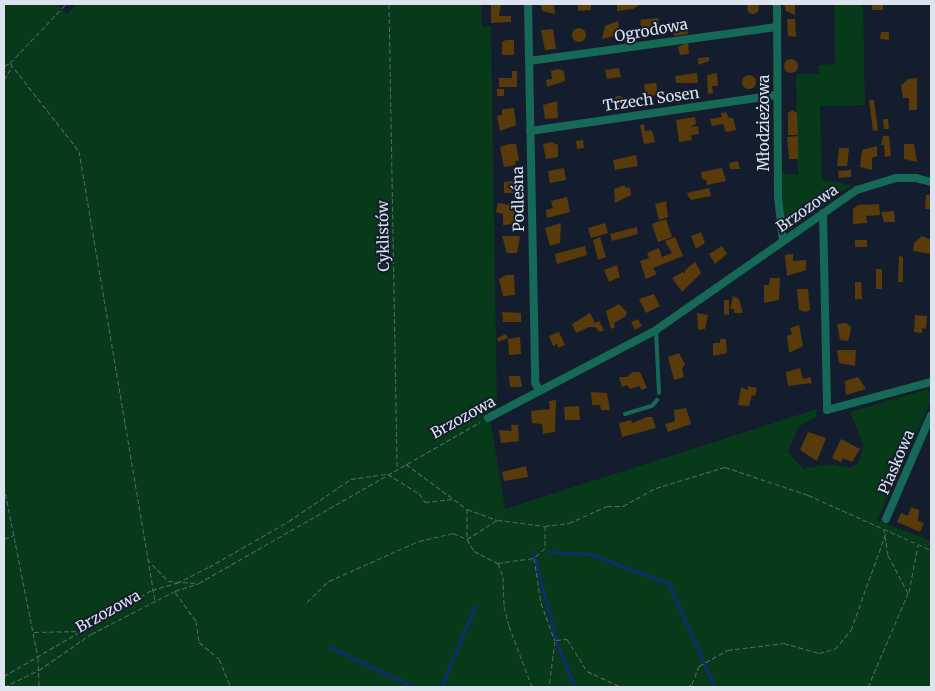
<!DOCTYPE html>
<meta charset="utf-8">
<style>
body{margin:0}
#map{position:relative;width:935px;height:691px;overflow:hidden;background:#141d2e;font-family:Merriweather,serif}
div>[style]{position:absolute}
.green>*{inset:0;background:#063a18}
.stream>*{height:2.5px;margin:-1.25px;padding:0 1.25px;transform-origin:1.25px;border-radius:1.25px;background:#0e2c6e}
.building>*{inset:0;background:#583a0b}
.round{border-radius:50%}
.path>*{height:1px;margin-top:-0.5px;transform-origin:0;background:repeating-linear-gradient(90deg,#5b6372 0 5px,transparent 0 7.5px)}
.lane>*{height:4px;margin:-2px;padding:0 2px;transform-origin:2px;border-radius:2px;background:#166957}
.street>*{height:8px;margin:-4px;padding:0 4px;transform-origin:4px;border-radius:4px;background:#166957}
span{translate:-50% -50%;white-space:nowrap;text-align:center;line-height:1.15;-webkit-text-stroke:4px #141d2e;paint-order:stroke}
.street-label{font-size:15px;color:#dde4ef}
.frame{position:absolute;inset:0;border:5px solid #dde4ef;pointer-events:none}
</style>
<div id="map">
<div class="green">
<div style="clip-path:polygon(4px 4px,57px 4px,67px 14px,77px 4px,481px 4px,482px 27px,491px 26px,497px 407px,484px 415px,491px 424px,505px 509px,817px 409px,816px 417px,798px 427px,788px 452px,803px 469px,830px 464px,850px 468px,858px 463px,864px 446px,850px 412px,928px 389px,931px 401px,877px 520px,931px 541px,931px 687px,4px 687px)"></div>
<div style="clip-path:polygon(834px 4px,863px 4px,865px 105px,820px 106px,822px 180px,852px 185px,788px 231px,783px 230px,782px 224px,781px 173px,798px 175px,796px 74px,819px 74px,819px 65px,835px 64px)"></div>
</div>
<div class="stream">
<div style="left:533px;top:551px;width:97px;rotate:75.1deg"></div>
<div style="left:558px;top:645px;width:45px;rotate:68deg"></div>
<div style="left:549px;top:552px;width:41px;rotate:2.8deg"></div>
<div style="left:590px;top:554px;width:84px;rotate:20.2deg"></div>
<div style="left:669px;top:583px;width:114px;rotate:66.1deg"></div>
<div style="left:330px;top:647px;width:93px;rotate:25.5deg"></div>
<div style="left:441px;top:687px;width:88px;rotate:-67.2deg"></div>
</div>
<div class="building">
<div class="round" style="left:747px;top:2px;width:12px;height:12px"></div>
<div style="clip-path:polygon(491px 4px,501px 4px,499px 16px,511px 16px,511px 22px,491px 23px)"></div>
<div style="clip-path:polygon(541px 4px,554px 4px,555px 14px,542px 11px)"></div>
<div style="clip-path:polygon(578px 4px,591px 4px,591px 10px,578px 11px)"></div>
<div style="clip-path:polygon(641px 4px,633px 9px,617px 11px,617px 4px)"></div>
<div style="clip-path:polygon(784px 4px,795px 4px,795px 15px,786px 11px)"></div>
<div style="clip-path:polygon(872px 4px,883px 4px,883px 10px,872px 10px)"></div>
<div style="clip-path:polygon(658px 18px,660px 30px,642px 32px,640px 20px)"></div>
<div style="clip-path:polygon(787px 19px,795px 19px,796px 37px,788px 36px)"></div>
<div style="clip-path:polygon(618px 21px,620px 35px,602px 39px,605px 26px)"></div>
<div style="clip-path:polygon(682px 24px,687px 24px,688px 34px,674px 36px,673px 30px,682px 29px)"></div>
<div class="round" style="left:572px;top:28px;width:14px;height:14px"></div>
<div style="clip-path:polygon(553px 29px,556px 49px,545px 50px,541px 30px)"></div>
<div style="clip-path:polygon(881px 32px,889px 32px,889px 40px,880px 39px)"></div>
<div style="clip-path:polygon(506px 40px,514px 40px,514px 55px,502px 55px,502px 42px)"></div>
<div style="clip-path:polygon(688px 42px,689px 54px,680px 55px,678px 47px)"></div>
<div style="clip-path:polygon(709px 57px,709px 61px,698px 65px,698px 58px)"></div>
<div class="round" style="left:784px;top:59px;width:14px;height:14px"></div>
<div style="clip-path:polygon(619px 68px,621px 77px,607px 79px,605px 70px)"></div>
<div style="clip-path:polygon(558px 69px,564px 71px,565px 81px,547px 87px,546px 80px,552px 79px,551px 71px)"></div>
<div style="clip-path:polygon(512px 71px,517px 71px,517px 87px,499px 87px,499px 78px,512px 78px)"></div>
<div style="clip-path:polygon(697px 73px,698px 83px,676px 83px,675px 76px)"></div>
<div style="clip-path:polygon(717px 73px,718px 86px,712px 86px,713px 93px,708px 94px,707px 75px)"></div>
<div class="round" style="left:742px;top:75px;width:14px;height:14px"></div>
<div style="clip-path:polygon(917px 78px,917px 110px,909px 110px,909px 98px,903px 98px,901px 86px,908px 79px)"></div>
<div style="clip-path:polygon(656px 83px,658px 95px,650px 96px,651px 103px,647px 104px,644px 84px)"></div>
<div style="clip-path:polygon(497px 89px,504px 89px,504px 96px,497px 96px)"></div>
<div class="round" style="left:613px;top:96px;width:12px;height:12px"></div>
<div style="clip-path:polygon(869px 100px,874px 100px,878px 130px,873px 131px)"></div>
<div style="clip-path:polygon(557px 101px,558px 118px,545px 119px,543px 105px)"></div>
<div style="clip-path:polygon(514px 108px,516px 125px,500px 131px,497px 116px,502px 115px,502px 109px)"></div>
<div style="clip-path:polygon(793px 110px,797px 113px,798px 135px,788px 135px,788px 113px)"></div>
<div style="clip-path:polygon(726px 112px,729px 118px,733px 118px,736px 130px,726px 132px,723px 124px,712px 126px,710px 119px,722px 117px,721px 113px)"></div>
<div style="clip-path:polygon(695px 117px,696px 124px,690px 127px,698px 126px,699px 134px,691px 135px,692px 140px,679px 142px,676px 120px)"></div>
<div style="clip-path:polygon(883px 119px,888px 119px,889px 129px,884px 129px)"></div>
<div style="clip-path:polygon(644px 124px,645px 131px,651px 130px,653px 133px,655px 142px,644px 144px,640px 125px)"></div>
<div style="clip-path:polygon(798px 136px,798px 159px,789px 159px,787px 137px)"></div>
<div style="clip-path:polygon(883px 136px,889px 136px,891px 156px,885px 157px,884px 145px,881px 145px)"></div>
<div style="clip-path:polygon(583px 140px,584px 148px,577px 149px,576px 141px)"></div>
<div style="clip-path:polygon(551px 142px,558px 145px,558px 157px,546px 159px,543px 144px)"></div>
<div style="clip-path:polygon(509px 144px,516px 144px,519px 161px,515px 161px,516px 165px,504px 167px,500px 147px)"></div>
<div style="clip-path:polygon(904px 144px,914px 144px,917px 162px,904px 159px)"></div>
<div style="clip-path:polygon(877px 146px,877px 156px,872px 158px,872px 170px,860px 167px,862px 150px)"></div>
<div style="clip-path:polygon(839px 148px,849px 148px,847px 166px,837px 166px)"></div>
<div style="clip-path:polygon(636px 155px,638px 166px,615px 170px,613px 160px)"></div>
<div style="clip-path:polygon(738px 161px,740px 169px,730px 169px,729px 163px)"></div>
<div style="clip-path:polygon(564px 168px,566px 180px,550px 183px,548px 171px)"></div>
<div style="clip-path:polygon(722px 168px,726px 181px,707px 185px,706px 180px,702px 179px,701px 172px)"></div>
<div style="clip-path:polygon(851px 170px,851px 177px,839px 178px,838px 171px)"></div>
<div style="clip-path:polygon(519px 180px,518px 193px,504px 193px,504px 182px)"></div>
<div style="clip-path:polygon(625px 185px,625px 188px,630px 187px,631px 195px,615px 203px,614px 189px)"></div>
<div style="clip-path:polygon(709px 188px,711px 196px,691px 200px,688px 196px,687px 193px)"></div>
<div style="clip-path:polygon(926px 195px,931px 195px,931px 209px,925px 209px)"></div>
<div style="clip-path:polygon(567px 197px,570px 212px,547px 218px,546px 210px,553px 208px,551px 201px)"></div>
<div style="clip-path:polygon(666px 201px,668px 217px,659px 220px,655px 204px)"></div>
<div style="clip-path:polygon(498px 203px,514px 206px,515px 224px,503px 225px,503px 214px,496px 212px)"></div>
<div style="clip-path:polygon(879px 204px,880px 215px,866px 216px,867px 223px,853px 224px,853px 209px,858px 205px)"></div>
<div style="clip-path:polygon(894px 211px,895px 222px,884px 222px,881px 212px)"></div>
<div style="clip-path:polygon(666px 219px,672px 237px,658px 242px,652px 224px)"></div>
<div style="clip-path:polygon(561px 223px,560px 243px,550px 246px,545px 228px)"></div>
<div style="clip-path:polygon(605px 223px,608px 233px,591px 238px,588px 228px)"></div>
<div style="clip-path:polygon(637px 227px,638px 234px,612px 241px,610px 234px)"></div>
<div style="clip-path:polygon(701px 232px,705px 243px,696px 249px,691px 236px)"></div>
<div style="clip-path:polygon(502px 236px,520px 236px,517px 253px,507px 253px)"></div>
<div style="clip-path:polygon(922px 236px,931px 240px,931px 254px,913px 251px,914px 243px)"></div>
<div style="clip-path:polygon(600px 237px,606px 257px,598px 260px,593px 240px)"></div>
<div style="clip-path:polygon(675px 237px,683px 256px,653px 268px,657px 274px,646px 279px,640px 261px,649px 258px,647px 253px,659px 248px,662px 257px,672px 253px,665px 241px)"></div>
<div style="clip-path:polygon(855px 240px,867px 240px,867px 247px,855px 247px)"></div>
<div style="clip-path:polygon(585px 246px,587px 255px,557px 264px,555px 254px)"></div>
<div style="clip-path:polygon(722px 246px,727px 254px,715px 264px,709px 254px)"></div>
<div style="clip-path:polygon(793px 254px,793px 261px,806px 260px,806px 270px,787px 276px,785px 255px)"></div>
<div style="clip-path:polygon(899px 256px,903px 257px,903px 282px,898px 282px)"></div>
<div style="clip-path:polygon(695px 262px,701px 273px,682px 292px,672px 278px,683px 272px,685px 274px,685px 270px)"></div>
<div style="clip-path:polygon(617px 265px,620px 277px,609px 282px,604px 270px)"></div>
<div style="clip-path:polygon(876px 269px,882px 269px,882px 289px,876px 289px)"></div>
<div style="clip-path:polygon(506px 275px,514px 275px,515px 295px,503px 296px,499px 279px)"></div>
<div style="clip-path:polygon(770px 278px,780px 278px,779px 300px,764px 303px,764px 285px,769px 285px)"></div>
<div style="clip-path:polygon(855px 282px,861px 282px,862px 299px,855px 299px)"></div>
<div style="clip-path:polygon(797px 289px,808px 289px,810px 310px,806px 312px,799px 310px)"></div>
<div style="clip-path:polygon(654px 294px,660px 306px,646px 313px,639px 299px)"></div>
<div style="clip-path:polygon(733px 296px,739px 299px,743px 313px,734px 313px,734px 309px,730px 309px)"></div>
<div style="clip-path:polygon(724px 300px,729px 300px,729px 315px,724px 314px)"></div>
<div style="clip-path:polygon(619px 304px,627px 312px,626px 316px,614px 323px,615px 327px,611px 329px,606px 311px)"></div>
<div style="clip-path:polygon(502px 312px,521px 313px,521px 322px,503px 322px)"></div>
<div style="clip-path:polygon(590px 313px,595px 323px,599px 321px,604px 330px,600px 332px,595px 327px,589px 327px,576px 333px,572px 324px)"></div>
<div style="clip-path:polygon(697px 313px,708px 315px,705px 329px,698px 330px)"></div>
<div style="clip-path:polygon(915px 315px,927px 316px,926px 329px,922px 328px,922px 333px,914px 332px)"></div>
<div style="clip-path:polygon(638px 319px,642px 326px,635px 330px,631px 322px)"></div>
<div style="clip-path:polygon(846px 323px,851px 327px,850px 335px,848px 341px,840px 340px,837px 324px)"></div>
<div style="clip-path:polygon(799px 325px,803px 346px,789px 353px,787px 336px,792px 334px,790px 328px)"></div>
<div style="clip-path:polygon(559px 332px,565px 345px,558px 348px,557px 344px,553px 346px,549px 336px)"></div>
<div style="clip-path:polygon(506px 334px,508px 338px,498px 342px,497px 338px)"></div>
<div style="clip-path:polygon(520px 337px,521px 354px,509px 355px,508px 339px)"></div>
<div style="clip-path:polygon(720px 339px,726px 339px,727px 353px,713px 356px,713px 343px,720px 343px)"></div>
<div style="clip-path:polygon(837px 350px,856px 350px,855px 366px,839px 363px)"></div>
<div style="clip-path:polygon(679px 353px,685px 364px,682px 369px,684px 377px,674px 380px,668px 357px)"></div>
<div style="clip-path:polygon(800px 368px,803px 379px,810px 377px,812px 383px,788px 386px,786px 372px)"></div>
<div style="clip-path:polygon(633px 372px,640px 372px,647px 388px,641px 390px,640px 386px,630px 389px,627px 385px,622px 387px,619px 377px,627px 377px)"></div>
<div style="clip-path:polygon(509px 376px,520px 376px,522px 387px,510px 387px)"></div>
<div style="clip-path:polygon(858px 377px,866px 389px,846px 395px,845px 381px)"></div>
<div style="clip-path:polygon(748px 386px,757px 388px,755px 396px,752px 395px,749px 406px,738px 405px,741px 387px,748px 390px)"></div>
<div style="clip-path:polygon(591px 392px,607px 393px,610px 410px,601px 410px,600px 405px,592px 405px)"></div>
<div style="clip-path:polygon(556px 400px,555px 432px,543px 434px,542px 424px,532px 423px,531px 411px,550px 409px,549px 401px)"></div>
<div style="clip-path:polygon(579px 406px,580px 420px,565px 420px,564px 407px)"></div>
<div style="clip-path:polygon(686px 408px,691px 424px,668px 432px,665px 424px,675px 421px,674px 410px)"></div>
<div style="clip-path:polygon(647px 417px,652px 417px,656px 428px,622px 437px,619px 423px,631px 420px,632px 423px)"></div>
<div style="clip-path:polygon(511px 425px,518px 425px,519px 441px,501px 443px,499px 430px,512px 431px)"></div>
<div style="clip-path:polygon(808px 432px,826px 438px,817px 461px,800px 450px)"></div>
<div style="clip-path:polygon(841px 439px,860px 449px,852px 462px,843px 458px,841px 462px,832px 458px)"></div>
<div style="clip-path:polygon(526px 466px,528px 477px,504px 481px,502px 472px)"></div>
<div style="clip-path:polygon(911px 507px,919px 510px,918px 521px,924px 523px,920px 532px,897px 522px,901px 513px,908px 516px)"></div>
</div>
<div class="path">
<div style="left:389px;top:4px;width:464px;rotate:89deg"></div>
<div style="left:10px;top:63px;width:112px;rotate:51.9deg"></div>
<div style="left:79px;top:151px;width:456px;rotate:80.4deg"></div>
<div style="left:4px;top:66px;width:7px;rotate:-27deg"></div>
<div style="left:10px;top:63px;width:81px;rotate:-46.5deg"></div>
<div style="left:4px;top:80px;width:16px;rotate:-60deg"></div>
<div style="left:406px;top:464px;width:76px;rotate:36.4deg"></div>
<div style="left:467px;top:509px;width:32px;rotate:20deg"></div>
<div style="left:4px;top:486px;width:175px;rotate:78.8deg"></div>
<div style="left:38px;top:658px;width:29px;rotate:88deg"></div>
<div style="left:467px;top:509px;width:30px;rotate:90deg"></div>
<div style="left:467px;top:539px;width:14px;rotate:60deg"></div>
<div style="left:474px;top:551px;width:27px;rotate:27deg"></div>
<div style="left:498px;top:563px;width:36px;rotate:-8deg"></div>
<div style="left:545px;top:526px;width:22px;rotate:90deg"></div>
<div style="left:545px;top:548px;width:15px;rotate:138deg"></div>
<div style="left:534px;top:558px;width:46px;rotate:81.2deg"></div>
<div style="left:541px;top:603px;width:40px;rotate:69.8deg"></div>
<div style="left:555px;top:641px;width:46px;rotate:97.4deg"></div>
<div style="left:4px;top:539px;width:11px;rotate:-22deg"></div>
<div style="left:147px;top:559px;width:30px;rotate:46deg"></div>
<div style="left:168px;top:581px;width:28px;rotate:4deg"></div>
<div style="left:498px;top:563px;width:15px;rotate:70deg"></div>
<div style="left:503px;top:577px;width:29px;rotate:88deg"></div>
<div style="left:504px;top:606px;width:21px;rotate:76deg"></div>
<div style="left:509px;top:626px;width:65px;rotate:69.3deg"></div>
<div style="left:175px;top:592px;width:36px;rotate:54deg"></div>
<div style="left:196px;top:621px;width:21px;rotate:82deg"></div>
<div style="left:199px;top:642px;width:26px;rotate:40deg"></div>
<div style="left:219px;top:659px;width:30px;rotate:67deg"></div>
<div style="left:909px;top:592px;width:48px;rotate:-79.2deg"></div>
<div style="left:307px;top:602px;width:30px;rotate:-44deg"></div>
<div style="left:329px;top:581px;width:98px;rotate:-24deg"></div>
<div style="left:419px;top:541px;width:35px;rotate:-13deg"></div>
<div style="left:453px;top:533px;width:15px;rotate:23deg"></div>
<div style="left:467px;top:539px;width:36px;rotate:-32deg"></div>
<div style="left:498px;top:520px;width:47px;rotate:7.3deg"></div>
<div style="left:545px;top:526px;width:24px;rotate:-7deg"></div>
<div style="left:569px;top:523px;width:42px;rotate:-24.1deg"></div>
<div style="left:607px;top:506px;width:16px"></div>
<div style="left:623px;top:506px;width:38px;rotate:-29deg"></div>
<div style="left:656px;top:488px;width:72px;rotate:-16.9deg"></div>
<div style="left:725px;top:467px;width:88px;rotate:18.6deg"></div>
<div style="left:808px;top:495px;width:135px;rotate:24.1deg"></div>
<div style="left:34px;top:632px;width:48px;rotate:-1.2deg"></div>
<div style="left:556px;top:640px;width:11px;rotate:-5deg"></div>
<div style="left:567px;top:639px;width:38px;rotate:58deg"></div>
<div style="left:587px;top:671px;width:38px;rotate:25deg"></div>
<div style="left:4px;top:676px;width:171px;rotate:-30.2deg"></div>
<div style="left:152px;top:590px;width:26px;rotate:-16deg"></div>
<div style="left:177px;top:583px;width:36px;rotate:-27deg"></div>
<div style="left:209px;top:567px;width:92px;rotate:-29.9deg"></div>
<div style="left:289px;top:521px;width:75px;rotate:-34.1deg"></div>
<div style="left:351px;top:479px;width:37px;rotate:-8deg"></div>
<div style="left:388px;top:474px;width:36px;rotate:32deg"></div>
<div style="left:419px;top:493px;width:11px;rotate:56deg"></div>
<div style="left:425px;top:502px;width:28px;rotate:-6deg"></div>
<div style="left:4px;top:687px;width:39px;rotate:-26deg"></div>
<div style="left:39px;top:670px;width:63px;rotate:-34.7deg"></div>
<div style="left:91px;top:634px;width:94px;rotate:-27.1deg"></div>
<div style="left:175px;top:591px;width:25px;rotate:-18deg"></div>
<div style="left:199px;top:583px;width:324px;rotate:-29.8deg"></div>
<div style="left:687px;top:687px;width:6px;rotate:-31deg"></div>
<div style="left:692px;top:684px;width:19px;rotate:-69deg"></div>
<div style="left:699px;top:666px;width:33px;rotate:-29deg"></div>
<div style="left:728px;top:650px;width:56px;rotate:-7.1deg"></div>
<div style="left:784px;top:643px;width:36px;rotate:16deg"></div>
<div style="left:819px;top:653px;width:16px;rotate:-14deg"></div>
<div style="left:835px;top:649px;width:25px;rotate:-50deg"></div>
<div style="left:851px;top:630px;width:103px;rotate:-70.2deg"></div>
<div style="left:868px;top:687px;width:102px;rotate:-66.9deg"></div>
<div style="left:908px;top:593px;width:43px;rotate:-117.8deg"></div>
<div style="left:888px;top:555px;width:26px;rotate:-99deg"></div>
</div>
<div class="lane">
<div style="left:656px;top:330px;width:63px;rotate:87.3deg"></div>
<div style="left:625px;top:414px;width:28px;rotate:-17deg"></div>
<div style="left:652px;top:406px;width:8px;rotate:-50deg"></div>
</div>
<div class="street">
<div style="left:528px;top:4px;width:379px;rotate:88.9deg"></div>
<div style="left:535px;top:383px;width:9px;rotate:58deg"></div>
<div style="left:777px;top:4px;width:193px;rotate:89.7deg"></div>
<div style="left:778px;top:197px;width:44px;rotate:83.5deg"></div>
<div style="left:529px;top:61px;width:250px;rotate:-7.8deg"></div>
<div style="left:530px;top:131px;width:250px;rotate:-8.3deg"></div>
<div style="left:823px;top:213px;width:197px;rotate:88.8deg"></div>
<div style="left:827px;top:410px;width:108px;rotate:-15.1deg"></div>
<div style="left:488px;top:418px;width:190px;rotate:-27.6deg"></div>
<div style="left:656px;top:330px;width:245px;rotate:-34.9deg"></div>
<div style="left:857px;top:190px;width:41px;rotate:-17.1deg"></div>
<div style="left:896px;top:178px;width:20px"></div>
<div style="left:916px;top:178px;width:16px;rotate:15deg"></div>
<div style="left:886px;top:519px;width:113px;rotate:-66.6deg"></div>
</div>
<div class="street-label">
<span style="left:651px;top:30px;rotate:-10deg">Ogrodowa</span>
<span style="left:651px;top:99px;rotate:-8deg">Trzech Sosen</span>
<span style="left:764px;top:123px;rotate:-90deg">Młodzieżowa</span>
<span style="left:518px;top:199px;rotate:-91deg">Podleśna</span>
<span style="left:807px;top:208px;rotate:-35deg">Brzozowa</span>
<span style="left:383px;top:236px;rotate:-91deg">Cyklistów</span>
<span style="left:463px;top:417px;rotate:-29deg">Brzozowa</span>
<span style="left:896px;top:462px;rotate:-67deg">Piaskowa</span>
<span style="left:108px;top:611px;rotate:-29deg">Brzozowa</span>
</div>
<div class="frame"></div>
</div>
